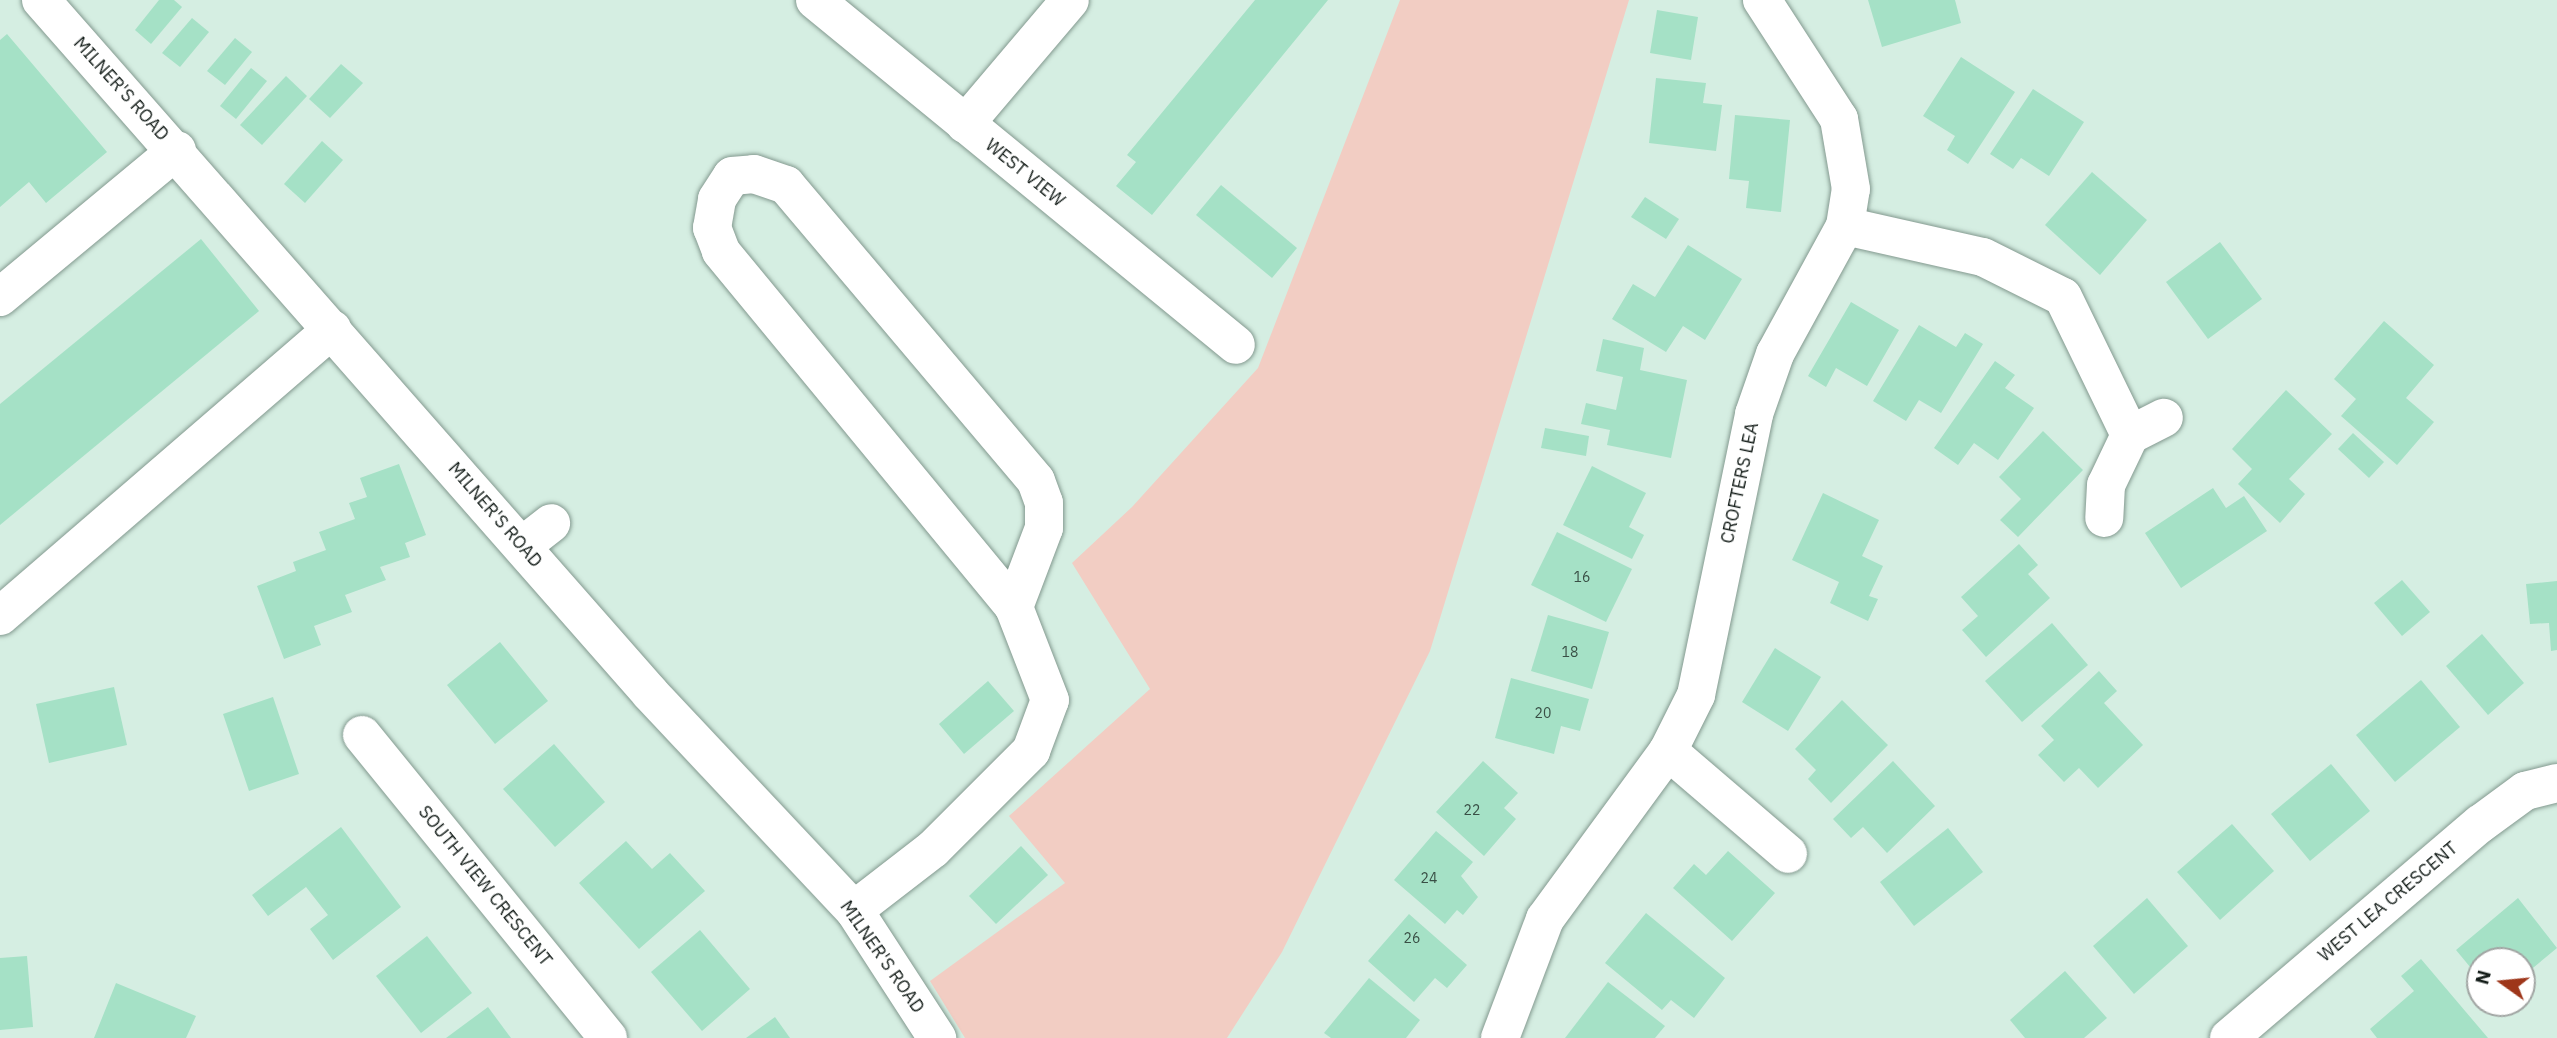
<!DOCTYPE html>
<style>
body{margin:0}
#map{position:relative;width:2557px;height:1038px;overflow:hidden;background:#d5eee2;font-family:"IBM Plex Sans",sans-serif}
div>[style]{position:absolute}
.green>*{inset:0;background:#f2cdc3}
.building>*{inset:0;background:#a5e1c6}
.roads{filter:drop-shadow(0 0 2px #83998f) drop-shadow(0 0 2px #83998f)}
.minor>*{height:38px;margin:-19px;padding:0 19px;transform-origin:19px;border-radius:19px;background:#fff}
span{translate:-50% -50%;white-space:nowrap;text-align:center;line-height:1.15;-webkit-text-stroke:7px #fff;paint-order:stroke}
.number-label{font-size:14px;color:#394f45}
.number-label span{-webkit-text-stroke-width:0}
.street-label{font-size:18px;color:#151e1a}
.north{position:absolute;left:2466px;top:947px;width:70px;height:70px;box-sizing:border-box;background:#fff;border:2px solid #a1a5a3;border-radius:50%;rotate:285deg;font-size:19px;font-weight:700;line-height:28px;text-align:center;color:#151e1a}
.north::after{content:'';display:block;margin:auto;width:24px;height:32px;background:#9e361a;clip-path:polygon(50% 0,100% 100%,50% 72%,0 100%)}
</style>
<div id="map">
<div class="green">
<div style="clip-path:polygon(1400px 0,1629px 0,1430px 651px,1282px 952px,1227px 1038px,965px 1038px,930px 981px,1065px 883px,1009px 816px,1150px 689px,1072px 563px,1132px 507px,1258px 368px)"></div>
</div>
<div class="building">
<div style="clip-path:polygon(159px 0,174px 0,182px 7px,151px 44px,135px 30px)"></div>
<div style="clip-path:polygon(1255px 0,1328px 0,1152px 215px,1116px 186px,1136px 162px,1127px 155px)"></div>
<div style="clip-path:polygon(1868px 0,1955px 0,1961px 23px,1882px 47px)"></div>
<div style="clip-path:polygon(1657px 10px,1698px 17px,1691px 60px,1650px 53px)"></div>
<div style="clip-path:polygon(192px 18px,209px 32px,180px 67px,162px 53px)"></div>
<div style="clip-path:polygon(7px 34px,107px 152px,46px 203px,29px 182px,0 207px,0 40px)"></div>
<div style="clip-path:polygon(235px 38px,252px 52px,225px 85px,207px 71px)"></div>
<div style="clip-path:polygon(1961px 57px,2015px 92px,1968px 164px,1947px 150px,1955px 136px,1923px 116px)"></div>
<div style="clip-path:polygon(341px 64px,363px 83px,330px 118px,309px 99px)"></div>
<div style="clip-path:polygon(251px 68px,267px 81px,236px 119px,220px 106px)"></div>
<div style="clip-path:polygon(286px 76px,307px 96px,262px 145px,240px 125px)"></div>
<div style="clip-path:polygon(1656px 78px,1706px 83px,1703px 103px,1722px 105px,1716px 151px,1649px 143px)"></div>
<div style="clip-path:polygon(2033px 89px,2084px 122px,2049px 176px,2021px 158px,2013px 169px,1990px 154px)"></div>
<div style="clip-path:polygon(1735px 115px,1790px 120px,1781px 212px,1746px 208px,1749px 181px,1729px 179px)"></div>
<div style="clip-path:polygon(322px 141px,343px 160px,305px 203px,284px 184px)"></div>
<div style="clip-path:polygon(2092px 172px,2147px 220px,2100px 275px,2045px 225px)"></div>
<div style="clip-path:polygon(1221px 185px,1297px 248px,1272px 278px,1196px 215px)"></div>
<div style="clip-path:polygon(1645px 197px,1679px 219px,1666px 239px,1631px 217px)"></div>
<div style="clip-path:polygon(201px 239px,259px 311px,0 525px,0 404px)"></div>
<div style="clip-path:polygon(2220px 242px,2262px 299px,2208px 339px,2166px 282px)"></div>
<div style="clip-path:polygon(1688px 245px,1742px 279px,1705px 340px,1683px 326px,1666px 352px,1612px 319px,1633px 284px,1655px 297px)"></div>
<div style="clip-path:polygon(1851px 302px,1899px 330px,1867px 386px,1836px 368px,1826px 387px,1808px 376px)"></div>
<div style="clip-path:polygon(2384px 321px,2434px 365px,2406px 398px,2434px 422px,2397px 465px,2341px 416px,2356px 399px,2334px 379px)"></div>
<div style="clip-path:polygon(1919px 325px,1956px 347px,1965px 333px,1983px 344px,1941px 413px,1919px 400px,1906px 421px,1873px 401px)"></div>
<div style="clip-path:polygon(1603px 339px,1644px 348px,1640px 370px,1687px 380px,1671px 458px,1607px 445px,1610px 430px,1581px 424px,1586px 403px,1616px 410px,1623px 377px,1596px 371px)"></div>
<div style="clip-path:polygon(1995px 361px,2015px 375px,2005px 388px,2034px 408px,1998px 460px,1974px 443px,1958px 465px,1934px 448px)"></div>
<div style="clip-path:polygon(2286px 390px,2332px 434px,2289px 479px,2305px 494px,2280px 523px,2238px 484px,2252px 469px,2232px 449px)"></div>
<div style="clip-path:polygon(1545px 428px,1589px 436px,1586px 456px,1541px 448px)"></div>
<div style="clip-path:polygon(2043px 431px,2083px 470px,2018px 537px,2000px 520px,2021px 499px,1999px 477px)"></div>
<div style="clip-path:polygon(2353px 433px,2384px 462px,2369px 478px,2338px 449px)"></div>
<div style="clip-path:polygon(399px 464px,426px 535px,405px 543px,410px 557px,380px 567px,386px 580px,345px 595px,352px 612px,314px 626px,321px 645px,284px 659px,257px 586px,296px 571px,293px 562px,326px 550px,319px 532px,355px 519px,349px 503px,367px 497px,360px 478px)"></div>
<div style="clip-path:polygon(1592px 466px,1646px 493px,1629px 527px,1644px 535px,1632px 559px,1563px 525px)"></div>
<div style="clip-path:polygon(2213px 488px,2226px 508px,2244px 496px,2267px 531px,2181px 588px,2145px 533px)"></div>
<div style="clip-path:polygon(1823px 493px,1879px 520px,1862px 556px,1883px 566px,1869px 596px,1878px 599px,1868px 621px,1830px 603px,1839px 582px,1792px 560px)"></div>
<div style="clip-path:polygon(1557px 532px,1632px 569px,1606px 622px,1531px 585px)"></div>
<div style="clip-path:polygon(2019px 544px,2038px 565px,2028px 574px,2050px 598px,1986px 657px,1962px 630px,1978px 616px,1961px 597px)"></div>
<div style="clip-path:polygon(2402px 580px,2430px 612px,2402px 636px,2374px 603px)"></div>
<div style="clip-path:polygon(2557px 581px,2557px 650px,2551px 651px,2549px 623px,2530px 624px,2526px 584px)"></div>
<div style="clip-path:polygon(1548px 615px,1609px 632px,1592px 689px,1531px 671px)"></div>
<div style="clip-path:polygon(2052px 623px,2088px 665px,2022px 722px,1985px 681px)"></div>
<div style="clip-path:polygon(2482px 634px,2524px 683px,2488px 715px,2446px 666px)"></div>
<div style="clip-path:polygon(500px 642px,548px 701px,495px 744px,447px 685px)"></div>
<div style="clip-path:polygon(1775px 648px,1821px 677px,1788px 731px,1742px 702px)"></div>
<div style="clip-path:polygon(2099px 671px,2117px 691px,2104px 703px,2143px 745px,2098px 788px,2079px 768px,2064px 782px,2038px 755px,2054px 740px,2041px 726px)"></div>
<div style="clip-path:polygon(1511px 678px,1589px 699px,1580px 731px,1561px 726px,1554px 754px,1495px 738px)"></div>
<div style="clip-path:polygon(2421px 680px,2460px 727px,2395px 782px,2356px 735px)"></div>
<div style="clip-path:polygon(988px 681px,1014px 711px,964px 754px,939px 724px)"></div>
<div style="clip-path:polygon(114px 687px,127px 745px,49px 763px,36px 704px)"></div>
<div style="clip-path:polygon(273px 697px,299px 774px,249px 791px,223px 714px)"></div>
<div style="clip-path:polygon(1842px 700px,1888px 745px,1831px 803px,1808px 779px,1816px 770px,1795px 749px)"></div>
<div style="clip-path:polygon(554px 744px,605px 802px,555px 847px,503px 789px)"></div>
<div style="clip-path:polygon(1483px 761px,1518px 793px,1504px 808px,1516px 819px,1484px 856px,1436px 812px)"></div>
<div style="clip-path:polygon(1893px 761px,1935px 806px,1887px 853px,1863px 827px,1851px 838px,1833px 819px)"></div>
<div style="clip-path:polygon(2331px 764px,2370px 811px,2310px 861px,2271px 814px)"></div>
<div style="clip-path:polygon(2232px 824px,2274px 871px,2220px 920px,2177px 872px)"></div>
<div style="clip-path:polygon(341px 827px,401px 907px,333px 960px,310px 929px,328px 915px,306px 887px,268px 916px,252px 895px)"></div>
<div style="clip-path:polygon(1948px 828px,1983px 872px,1914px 926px,1880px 882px)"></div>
<div style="clip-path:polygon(1436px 831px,1473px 862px,1461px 876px,1478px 897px,1463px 915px,1457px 910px,1445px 924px,1394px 880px)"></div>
<div style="clip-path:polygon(626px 841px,652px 869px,670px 853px,705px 891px,639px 949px,579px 883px)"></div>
<div style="clip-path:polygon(1021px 846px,1048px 875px,996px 924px,969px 896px)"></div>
<div style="clip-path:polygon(1728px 851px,1775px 893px,1732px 941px,1673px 888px,1694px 864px,1706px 875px)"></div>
<div style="clip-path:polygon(2147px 898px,2188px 946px,2134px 994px,2093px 946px)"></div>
<div style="clip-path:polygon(2518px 898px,2557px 948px,2522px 977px,2522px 961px,2480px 961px,2480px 979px,2456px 950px)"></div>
<div style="clip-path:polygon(1646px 913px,1725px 978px,1694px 1018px,1671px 1000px,1662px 1010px,1605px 963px)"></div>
<div style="clip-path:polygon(1409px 914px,1467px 965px,1447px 988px,1435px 978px,1414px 1002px,1368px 961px)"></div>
<div style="clip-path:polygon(700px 930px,750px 989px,702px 1031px,651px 972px)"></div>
<div style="clip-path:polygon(427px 936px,472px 993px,421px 1033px,376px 976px)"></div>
<div style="clip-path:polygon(27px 956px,33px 1027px,0 1030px,0 958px)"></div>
<div style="clip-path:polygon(2421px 959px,2488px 1038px,2377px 1038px,2370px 1029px,2414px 991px,2401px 976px)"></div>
<div style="clip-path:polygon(2065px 971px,2107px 1018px,2084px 1038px,2025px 1038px,2010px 1020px)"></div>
<div style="clip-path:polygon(1369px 978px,1420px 1020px,1406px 1038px,1331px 1038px,1324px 1033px)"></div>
<div style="clip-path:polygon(1608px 982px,1665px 1026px,1655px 1038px,1565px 1038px)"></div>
<div style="clip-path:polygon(116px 983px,196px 1016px,186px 1038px,94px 1038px)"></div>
<div style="clip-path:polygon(488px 1007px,511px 1038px,446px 1038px)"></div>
<div style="clip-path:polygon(775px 1017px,790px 1038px,746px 1038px)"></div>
</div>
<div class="roads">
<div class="minor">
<div style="left:41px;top:0;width:923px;rotate:48.69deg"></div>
<div style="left:650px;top:693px;width:298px;rotate:46.8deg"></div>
<div style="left:854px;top:910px;width:153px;rotate:57deg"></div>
<div style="left:815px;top:0;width:544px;rotate:39.33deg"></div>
<div style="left:965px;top:124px;width:162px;rotate:-49.7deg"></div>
<div style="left:1845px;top:226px;width:141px;rotate:12.7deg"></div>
<div style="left:1983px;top:257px;width:89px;rotate:26.6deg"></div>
<div style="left:2063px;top:297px;width:153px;rotate:64.1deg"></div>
<div style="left:2130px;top:435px;width:55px;rotate:115.6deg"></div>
<div style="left:2106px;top:485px;width:33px;rotate:93deg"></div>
<div style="left:0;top:297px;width:230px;rotate:-39.7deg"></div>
<div style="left:2130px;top:435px;width:38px;rotate:-27deg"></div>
<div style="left:522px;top:546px;width:37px;rotate:-38deg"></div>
<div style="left:0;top:616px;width:439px;rotate:-40.8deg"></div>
<div style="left:362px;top:735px;width:390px;rotate:50.9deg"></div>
<div style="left:1668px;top:751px;width:158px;rotate:40.6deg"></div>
<div style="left:854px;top:910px;width:100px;rotate:-37.7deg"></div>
<div style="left:933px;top:849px;width:139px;rotate:-45deg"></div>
<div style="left:1031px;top:751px;width:54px;rotate:-69.6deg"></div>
<div style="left:1050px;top:700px;width:100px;rotate:-111.2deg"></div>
<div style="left:1014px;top:607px;width:461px;rotate:-129.5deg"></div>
<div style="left:721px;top:251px;width:25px;rotate:-111deg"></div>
<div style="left:712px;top:228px;width:29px;rotate:-80deg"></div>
<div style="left:717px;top:199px;width:27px;rotate:-57deg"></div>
<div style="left:732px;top:176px;width:22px;rotate:-5deg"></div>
<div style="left:754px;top:174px;width:34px;rotate:19deg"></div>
<div style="left:786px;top:185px;width:387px;rotate:49.8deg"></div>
<div style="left:1036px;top:481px;width:23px;rotate:70deg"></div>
<div style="left:1044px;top:503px;width:25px;rotate:90deg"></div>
<div style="left:1044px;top:528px;width:85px;rotate:110.8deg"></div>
<div style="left:1500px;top:1038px;width:127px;rotate:-69.3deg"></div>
<div style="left:1545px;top:919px;width:208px;rotate:-53.8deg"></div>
<div style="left:1668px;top:751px;width:63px;rotate:-63.4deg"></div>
<div style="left:1696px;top:695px;width:287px;rotate:-78.3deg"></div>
<div style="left:1754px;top:414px;width:64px;rotate:-70.7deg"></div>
<div style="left:1775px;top:354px;width:146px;rotate:-61.3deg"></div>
<div style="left:1845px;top:226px;width:37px;rotate:-81deg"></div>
<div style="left:1851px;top:189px;width:71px;rotate:-99.7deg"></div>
<div style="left:1839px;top:119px;width:142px;rotate:-122.9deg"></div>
<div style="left:2229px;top:1038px;width:330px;rotate:-40.5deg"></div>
<div style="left:2480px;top:824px;width:56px;rotate:-36.3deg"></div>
<div style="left:2525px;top:791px;width:33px;rotate:-14deg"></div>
</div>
</div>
<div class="number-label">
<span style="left:1582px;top:577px">16</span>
<span style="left:1570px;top:652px">18</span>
<span style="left:1543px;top:713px">20</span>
<span style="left:1472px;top:810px">22</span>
<span style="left:1429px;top:878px">24</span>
<span style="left:1412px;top:938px">26</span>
</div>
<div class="street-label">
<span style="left:121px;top:89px;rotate:48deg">MILNER'S ROAD</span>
<span style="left:1025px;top:173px;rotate:39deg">WEST VIEW</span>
<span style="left:1740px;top:483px;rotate:-78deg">CROFTERS LEA</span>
<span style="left:495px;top:515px;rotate:49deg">MILNER'S ROAD</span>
<span style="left:485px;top:886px;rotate:51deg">SOUTH VIEW CRESCENT</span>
<span style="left:2388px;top:902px;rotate:-40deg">WEST LEA CRESCENT</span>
<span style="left:882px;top:957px;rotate:55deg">MILNER'S ROAD</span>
</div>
<div class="north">N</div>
</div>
